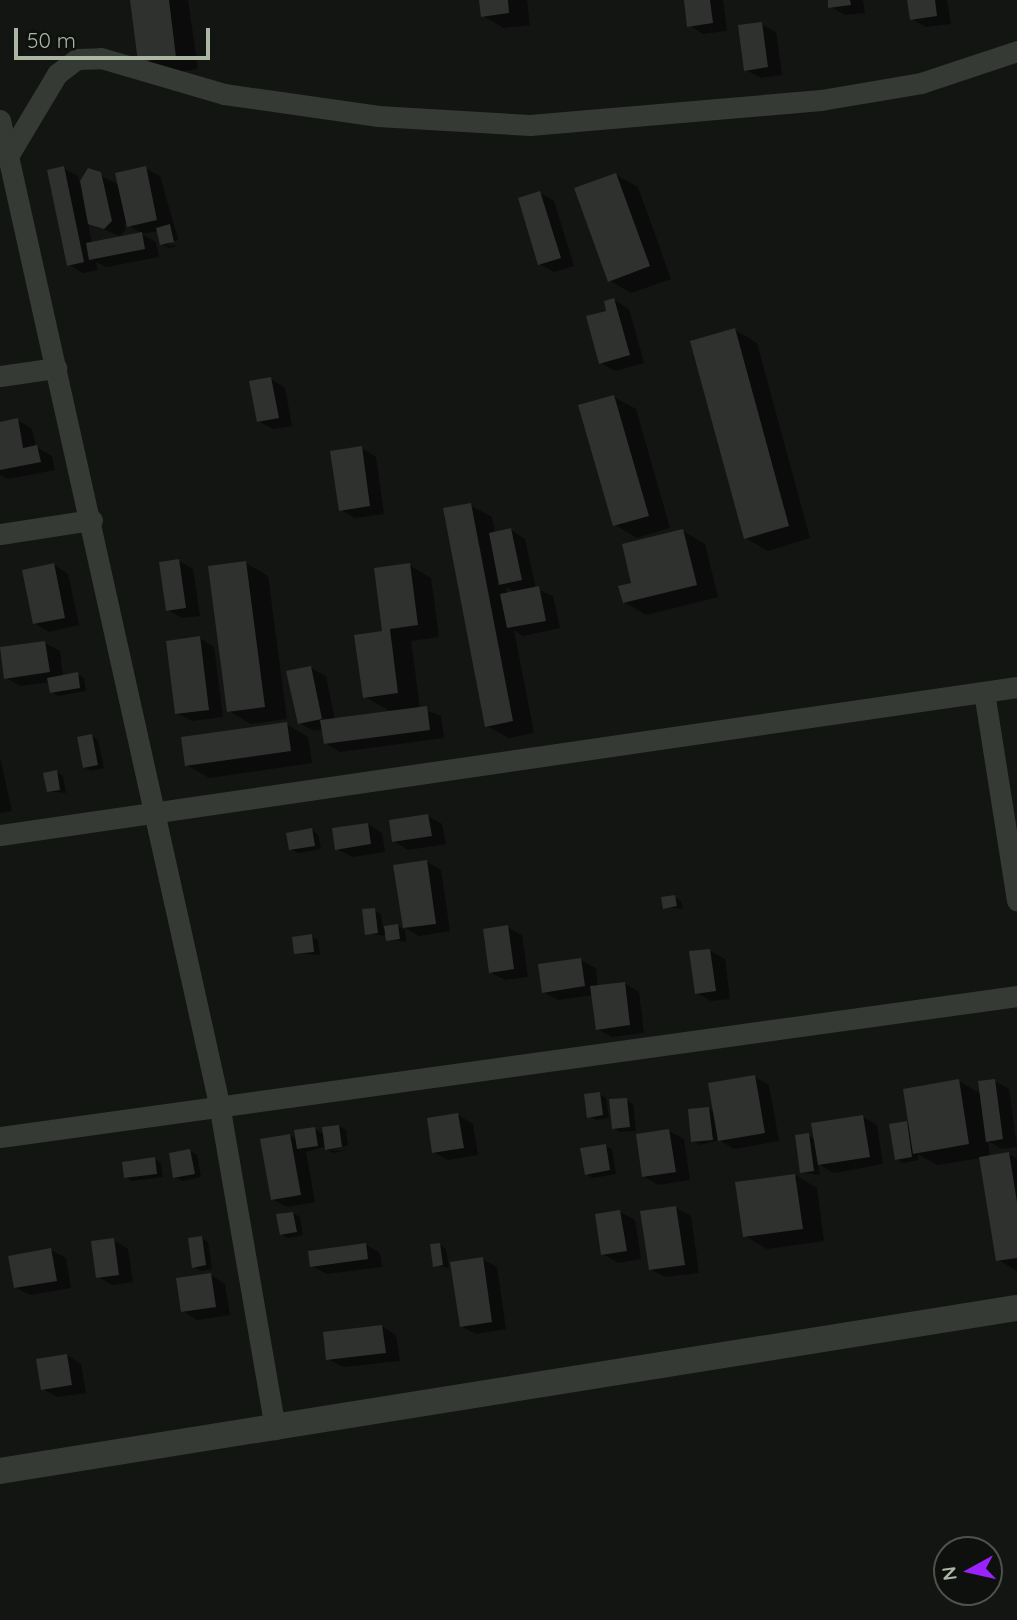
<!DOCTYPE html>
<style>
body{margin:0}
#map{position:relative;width:1017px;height:1620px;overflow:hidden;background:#131513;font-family:Quicksand,sans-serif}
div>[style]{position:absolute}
.shadow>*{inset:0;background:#0007}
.building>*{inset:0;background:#2e312e}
.minor>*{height:21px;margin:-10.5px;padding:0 10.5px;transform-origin:10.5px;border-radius:10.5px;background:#353a34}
.tertiary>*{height:26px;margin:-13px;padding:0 13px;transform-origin:13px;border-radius:13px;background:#353a34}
span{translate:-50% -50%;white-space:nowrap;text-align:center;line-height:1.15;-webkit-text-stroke:7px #0e100e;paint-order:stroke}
.north{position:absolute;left:933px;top:1536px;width:70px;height:70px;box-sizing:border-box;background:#0e100e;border:2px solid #4d524a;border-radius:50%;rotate:262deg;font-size:19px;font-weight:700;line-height:28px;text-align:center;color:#abb6a3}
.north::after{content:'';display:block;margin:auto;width:24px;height:32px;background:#9a23fc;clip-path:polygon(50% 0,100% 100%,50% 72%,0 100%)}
.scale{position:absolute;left:14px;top:28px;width:196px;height:32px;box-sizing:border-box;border:4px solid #abb6a3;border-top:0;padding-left:9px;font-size:21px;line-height:24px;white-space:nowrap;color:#abb6a3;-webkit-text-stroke:5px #0e100e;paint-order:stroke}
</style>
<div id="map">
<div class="shadow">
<div style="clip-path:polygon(132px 0,188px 0,198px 69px,162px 74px,140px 61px)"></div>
<div style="clip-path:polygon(481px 0,527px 0,530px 25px,504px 28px,483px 16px)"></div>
<div style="clip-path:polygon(686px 0,723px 0,727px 31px,703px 34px,689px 25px)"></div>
<div style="clip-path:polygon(829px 0,863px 0,865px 13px,845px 15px,830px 6px)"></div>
<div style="clip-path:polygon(909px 0,947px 0,951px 24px,926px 27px,912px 19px)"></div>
<div style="clip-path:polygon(761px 24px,776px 32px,782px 75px,761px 78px,746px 70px)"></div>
<div style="clip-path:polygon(evenodd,63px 168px,78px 176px,80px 184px,89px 170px,119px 185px,145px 168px,160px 176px,178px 239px,165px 246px,180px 245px,169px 248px,162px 244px,158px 231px,142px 234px,156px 242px,159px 257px,106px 267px,96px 262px,98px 270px,83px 273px,69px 265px,63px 168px,88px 222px,119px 236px,126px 230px,124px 223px,143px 234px,92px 244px,88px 222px)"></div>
<div style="clip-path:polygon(616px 175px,638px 187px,671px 279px,631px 293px,609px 280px)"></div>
<div style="clip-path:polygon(540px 193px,554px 201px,574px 266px,554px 272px,540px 264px)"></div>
<div style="clip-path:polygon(614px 300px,629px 309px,644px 363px,615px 371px,601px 363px)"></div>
<div style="clip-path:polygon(735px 330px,757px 343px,810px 538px,768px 551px,746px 538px)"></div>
<div style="clip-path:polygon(271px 379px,285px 388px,292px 426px,273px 429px,258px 421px)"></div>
<div style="clip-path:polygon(614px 397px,636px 409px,670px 528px,637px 538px,615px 525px)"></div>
<div style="clip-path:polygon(18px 420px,32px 429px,36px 447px,52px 456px,55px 470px,8px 479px,0 475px,0 424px)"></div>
<div style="clip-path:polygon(362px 448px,376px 457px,384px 514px,355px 518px,341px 510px)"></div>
<div style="clip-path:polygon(evenodd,470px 505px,492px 517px,495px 533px,511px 530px,525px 539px,536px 589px,553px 596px,560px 628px,523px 636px,514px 630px,534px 733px,509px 738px,487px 726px,470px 505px,506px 587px,516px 592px,507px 594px,506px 587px)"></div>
<div style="clip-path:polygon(683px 531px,705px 544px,718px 597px,646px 615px,624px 602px,633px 584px)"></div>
<div style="clip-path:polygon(179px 561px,193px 569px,200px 616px,182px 618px,168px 610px)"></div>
<div style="clip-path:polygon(246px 563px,268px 576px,287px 719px,251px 724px,229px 711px)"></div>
<div style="clip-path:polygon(54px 565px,68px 574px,79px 625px,49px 632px,34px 623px)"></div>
<div style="clip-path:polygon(409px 565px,431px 578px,439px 637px,411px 641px,420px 708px,441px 716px,444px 738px,340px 752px,325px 743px,323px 729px,314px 731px,299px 723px,311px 668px,326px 676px,335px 720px,392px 712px,365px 697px)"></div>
<div style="clip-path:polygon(200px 638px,214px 647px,223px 717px,192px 721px,177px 713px)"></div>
<div style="clip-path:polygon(45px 643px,60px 651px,63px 677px,77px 674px,84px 678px,86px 691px,58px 696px,52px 692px,50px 682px,20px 686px,6px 678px)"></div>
<div style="clip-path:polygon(286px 724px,308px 737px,312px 763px,209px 778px,187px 765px)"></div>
<div style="clip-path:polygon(92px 736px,98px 740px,104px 768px,91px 771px,84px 767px)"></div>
<div style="clip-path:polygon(0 757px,12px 811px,0 813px)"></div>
<div style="clip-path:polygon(57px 772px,63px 776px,66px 793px,48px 791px)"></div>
<div style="clip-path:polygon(428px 816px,442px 824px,446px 844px,408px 850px,394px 841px)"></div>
<div style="clip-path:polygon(368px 824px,382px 833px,385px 852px,352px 857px,337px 849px)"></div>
<div style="clip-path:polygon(312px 830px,318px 834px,321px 849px,298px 853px,291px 849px)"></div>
<div style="clip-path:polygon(427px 862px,441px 870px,450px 931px,419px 936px,404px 927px)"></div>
<div style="clip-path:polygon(675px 897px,681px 901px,683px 909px,664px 907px)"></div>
<div style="clip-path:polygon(374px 910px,381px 914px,383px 928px,398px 926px,405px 930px,406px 942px,388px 939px,386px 928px,384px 936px,366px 933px)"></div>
<div style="clip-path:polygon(507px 927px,522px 935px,528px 977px,505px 980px,490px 972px)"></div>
<div style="clip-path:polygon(311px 936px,318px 940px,320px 955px,296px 953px)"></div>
<div style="clip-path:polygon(710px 951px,725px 959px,730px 999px,711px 1001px,697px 993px)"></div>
<div style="clip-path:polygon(581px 960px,596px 968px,598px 987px,624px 983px,639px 992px,644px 1033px,612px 1037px,597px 1029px,593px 995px,558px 1000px,543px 992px)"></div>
<div style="clip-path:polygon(755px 1077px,769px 1085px,779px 1141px,734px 1149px,719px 1140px,700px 1145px,693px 1141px,709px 1109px,715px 1112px)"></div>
<div style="clip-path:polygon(959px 1081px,981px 1094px,994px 1081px,1009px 1089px,1017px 1147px,1002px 1149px,988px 1141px,990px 1157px,1009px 1154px,1017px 1159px,1017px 1271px,998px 1260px,981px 1158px,937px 1165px,918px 1154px,918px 1160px,903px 1163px,897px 1159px,907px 1123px,911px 1126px)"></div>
<div style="clip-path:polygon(599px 1094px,606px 1098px,609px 1118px,596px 1120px,589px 1116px)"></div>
<div style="clip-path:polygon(626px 1100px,633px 1104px,636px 1131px,620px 1132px,614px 1128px)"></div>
<div style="clip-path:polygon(458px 1115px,473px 1124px,478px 1155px,448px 1160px,434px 1152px)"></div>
<div style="clip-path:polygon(863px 1117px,877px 1125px,883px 1164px,834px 1173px,818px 1164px,820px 1175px,801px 1172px,808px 1135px,815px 1139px)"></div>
<div style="clip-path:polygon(339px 1126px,346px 1130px,348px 1145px,330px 1151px,348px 1150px,333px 1153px,323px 1147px,306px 1152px,315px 1202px,287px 1207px,272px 1199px,290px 1135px,297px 1140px,314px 1129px,324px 1134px)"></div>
<div style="clip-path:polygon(669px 1131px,684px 1139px,690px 1180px,658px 1185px,643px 1176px)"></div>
<div style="clip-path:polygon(605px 1146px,612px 1149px,616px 1174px,593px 1178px,586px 1174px)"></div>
<div style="clip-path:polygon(190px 1151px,197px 1155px,201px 1177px,182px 1181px,175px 1177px)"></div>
<div style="clip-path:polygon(155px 1159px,161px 1163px,163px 1177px,132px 1181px,126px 1177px)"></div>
<div style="clip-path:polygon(795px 1175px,817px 1188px,824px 1241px,767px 1249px,745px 1236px)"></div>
<div style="clip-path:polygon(676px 1208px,691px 1216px,699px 1273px,665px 1277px,650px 1269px)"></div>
<div style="clip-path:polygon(620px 1212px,635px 1220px,641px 1259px,618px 1263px,603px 1254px)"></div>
<div style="clip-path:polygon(293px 1213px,300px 1217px,303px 1235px,288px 1238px,281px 1234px)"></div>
<div style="clip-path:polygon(201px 1238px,208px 1242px,212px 1269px,201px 1271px,194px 1267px)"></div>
<div style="clip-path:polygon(114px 1240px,128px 1249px,133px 1282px,112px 1285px,97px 1276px)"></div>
<div style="clip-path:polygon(365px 1244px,380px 1253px,382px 1267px,327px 1274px,312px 1266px)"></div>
<div style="clip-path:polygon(440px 1245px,446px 1249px,449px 1268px,434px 1265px)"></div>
<div style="clip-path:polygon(51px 1250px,66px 1258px,71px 1288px,30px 1295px,15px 1287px)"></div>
<div style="clip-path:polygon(482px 1259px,497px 1267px,506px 1329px,476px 1334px,461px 1326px)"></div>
<div style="clip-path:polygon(211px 1275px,225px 1284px,230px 1315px,197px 1320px,183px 1311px)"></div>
<div style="clip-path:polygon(382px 1326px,396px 1335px,400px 1361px,343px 1367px,328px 1359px)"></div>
<div style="clip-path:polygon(67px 1355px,81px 1364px,86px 1393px,57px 1397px,43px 1389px)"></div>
</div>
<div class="building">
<div style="clip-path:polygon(130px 0,169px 0,176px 57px,138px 62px)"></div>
<div style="clip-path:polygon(479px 0,508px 0,509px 13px,481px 17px)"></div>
<div style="clip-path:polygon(684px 0,710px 0,713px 23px,687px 27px)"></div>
<div style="clip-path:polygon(828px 0,850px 0,851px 5px,828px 8px)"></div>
<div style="clip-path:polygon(907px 0,935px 0,937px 16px,910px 20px)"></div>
<div style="clip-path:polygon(762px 22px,768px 67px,744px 71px,738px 25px)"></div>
<div style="clip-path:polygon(64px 166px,84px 262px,67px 266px,47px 170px)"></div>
<div style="clip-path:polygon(146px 166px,157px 220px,127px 227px,115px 173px)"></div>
<div style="clip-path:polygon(88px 168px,101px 172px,112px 221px,104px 229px,88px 224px,80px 181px)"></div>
<div style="clip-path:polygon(616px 173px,650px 266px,608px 282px,574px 188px)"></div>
<div style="clip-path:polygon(540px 191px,561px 258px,538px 265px,518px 198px)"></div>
<div style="clip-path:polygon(170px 224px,174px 242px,160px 245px,156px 228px)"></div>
<div style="clip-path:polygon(142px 232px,145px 249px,89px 260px,86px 243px)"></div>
<div style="clip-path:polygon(614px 298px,630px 355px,599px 364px,586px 316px,606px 311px,604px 301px)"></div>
<div style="clip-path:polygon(735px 328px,789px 526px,744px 539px,690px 341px)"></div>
<div style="clip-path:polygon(271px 377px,279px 418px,257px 422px,249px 381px)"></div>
<div style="clip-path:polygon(614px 395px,649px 516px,613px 526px,578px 405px)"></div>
<div style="clip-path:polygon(18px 418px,23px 448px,37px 445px,41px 462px,0 470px,0 422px)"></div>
<div style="clip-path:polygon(362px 446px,370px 506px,339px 511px,330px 451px)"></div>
<div style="clip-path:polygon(471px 503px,513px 721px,485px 727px,443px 508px)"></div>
<div style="clip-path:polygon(511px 528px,522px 580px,499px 585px,489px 533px)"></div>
<div style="clip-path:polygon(683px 529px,697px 585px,623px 603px,618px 586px,631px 583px,622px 544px)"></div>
<div style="clip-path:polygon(179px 559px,186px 608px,166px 611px,159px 562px)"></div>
<div style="clip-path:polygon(246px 561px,265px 707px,227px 712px,208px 566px)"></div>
<div style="clip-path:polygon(54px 563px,65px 618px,33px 624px,22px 570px)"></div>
<div style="clip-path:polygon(410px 563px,418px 625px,390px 629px,398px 693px,363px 698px,354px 635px,382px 631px,374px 568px)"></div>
<div style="clip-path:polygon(539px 586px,546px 621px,507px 628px,500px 594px)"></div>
<div style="clip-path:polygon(200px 636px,209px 710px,175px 714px,166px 641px)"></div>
<div style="clip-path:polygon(45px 641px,50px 672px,4px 679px,0 647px)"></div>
<div style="clip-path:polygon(311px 666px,322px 719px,298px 724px,286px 671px)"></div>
<div style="clip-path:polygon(78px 672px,80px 688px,50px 693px,47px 678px)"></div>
<div style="clip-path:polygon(427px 706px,430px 730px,324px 744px,320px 720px)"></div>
<div style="clip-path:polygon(287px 722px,291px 751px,185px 766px,181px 737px)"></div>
<div style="clip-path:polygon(92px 734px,98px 765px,83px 768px,77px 737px)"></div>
<div style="clip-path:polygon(57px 770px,60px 790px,47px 792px,43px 773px)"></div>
<div style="clip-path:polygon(428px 814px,432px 836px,392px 842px,389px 820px)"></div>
<div style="clip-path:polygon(368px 823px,371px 844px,335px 850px,332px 828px)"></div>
<div style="clip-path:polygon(312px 828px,315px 846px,289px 850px,286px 833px)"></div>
<div style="clip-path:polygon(427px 860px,436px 924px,403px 928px,393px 865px)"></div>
<div style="clip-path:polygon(675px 895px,677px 906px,663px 909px,661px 897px)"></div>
<div style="clip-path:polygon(375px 908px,378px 933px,365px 935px,362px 909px)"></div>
<div style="clip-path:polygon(398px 924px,400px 939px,386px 941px,384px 926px)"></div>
<div style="clip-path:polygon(508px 925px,514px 969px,489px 973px,483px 929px)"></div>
<div style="clip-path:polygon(312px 934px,314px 952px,294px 954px,292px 937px)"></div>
<div style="clip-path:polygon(710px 949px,716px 991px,695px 994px,689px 951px)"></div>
<div style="clip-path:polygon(581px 958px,585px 986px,542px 993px,538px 964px)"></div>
<div style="clip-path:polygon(625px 982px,630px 1025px,596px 1030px,590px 986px)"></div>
<div style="clip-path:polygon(755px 1075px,765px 1133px,718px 1141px,708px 1083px)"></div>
<div style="clip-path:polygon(959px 1079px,969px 1144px,913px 1154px,903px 1089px)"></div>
<div style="clip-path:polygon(995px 1079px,1003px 1139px,986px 1142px,978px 1081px)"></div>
<div style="clip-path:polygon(600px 1092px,603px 1115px,587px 1118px,584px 1094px)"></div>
<div style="clip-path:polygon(627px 1098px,630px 1127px,612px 1129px,609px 1099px)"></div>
<div style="clip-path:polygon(709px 1107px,713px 1140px,691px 1142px,688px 1109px)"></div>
<div style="clip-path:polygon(458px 1113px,464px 1148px,432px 1153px,427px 1118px)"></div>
<div style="clip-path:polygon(863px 1115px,870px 1157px,818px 1165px,811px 1123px)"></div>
<div style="clip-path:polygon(907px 1121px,912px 1157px,895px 1160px,889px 1124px)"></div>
<div style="clip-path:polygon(339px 1125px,342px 1147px,325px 1150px,322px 1127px)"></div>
<div style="clip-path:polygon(315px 1127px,318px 1146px,297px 1149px,294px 1130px)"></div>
<div style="clip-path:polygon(669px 1129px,676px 1172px,642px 1177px,636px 1134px)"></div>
<div style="clip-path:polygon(809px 1133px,814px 1171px,800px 1173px,795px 1135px)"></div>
<div style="clip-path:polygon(290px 1134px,301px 1195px,271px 1200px,260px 1139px)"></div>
<div style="clip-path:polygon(606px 1144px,610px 1170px,585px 1175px,580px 1148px)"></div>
<div style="clip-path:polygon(190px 1149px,195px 1174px,173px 1178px,169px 1153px)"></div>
<div style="clip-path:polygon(1009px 1152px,1017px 1202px,1017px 1258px,996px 1261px,979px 1157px)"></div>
<div style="clip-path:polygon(155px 1157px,157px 1174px,124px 1178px,122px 1162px)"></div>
<div style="clip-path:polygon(795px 1174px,803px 1229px,743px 1237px,735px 1182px)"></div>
<div style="clip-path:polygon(676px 1206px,685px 1265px,649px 1270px,640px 1211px)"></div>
<div style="clip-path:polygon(620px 1210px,627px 1251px,601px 1255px,595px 1214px)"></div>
<div style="clip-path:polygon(293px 1212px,297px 1232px,280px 1235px,276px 1214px)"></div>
<div style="clip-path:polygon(202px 1236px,206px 1265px,192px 1268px,188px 1238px)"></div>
<div style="clip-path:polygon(114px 1238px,119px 1275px,96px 1278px,91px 1241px)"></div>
<div style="clip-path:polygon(366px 1243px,368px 1259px,310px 1267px,308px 1251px)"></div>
<div style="clip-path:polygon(440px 1243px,443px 1265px,433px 1267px,430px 1244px)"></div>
<div style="clip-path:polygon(51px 1248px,57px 1281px,14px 1288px,8px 1256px)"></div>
<div style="clip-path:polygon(483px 1257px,492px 1322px,460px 1327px,450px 1262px)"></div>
<div style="clip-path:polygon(211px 1273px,216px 1307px,181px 1312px,176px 1278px)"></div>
<div style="clip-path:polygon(382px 1325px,386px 1353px,326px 1360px,323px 1332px)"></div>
<div style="clip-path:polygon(67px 1354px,72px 1385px,41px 1390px,36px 1359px)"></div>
</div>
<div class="minor">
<div style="left:0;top:120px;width:1008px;rotate:77.45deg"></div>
<div style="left:219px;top:1104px;width:330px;rotate:80.2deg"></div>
<div style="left:8px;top:156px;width:96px;rotate:-59.1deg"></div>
<div style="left:57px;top:74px;width:25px;rotate:-37deg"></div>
<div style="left:77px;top:59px;width:24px;rotate:-2deg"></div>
<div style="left:101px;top:58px;width:128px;rotate:16.3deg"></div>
<div style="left:224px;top:94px;width:156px;rotate:8.1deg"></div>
<div style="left:378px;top:116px;width:152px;rotate:3.4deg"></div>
<div style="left:530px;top:125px;width:292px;rotate:-4.9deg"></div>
<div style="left:821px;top:100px;width:101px;rotate:-9.6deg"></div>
<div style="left:921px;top:83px;width:101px;rotate:-18.4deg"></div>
<div style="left:0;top:376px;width:57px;rotate:-8.1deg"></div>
<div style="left:0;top:534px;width:93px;rotate:-8.7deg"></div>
<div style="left:984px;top:692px;width:211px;rotate:81deg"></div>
<div style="left:0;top:835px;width:1028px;rotate:-8.28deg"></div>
<div style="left:0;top:1137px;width:1027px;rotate:-7.89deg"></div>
</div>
<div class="tertiary">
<div style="left:0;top:1471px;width:1030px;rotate:-9.11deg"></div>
</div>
<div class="north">N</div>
<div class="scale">50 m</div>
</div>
